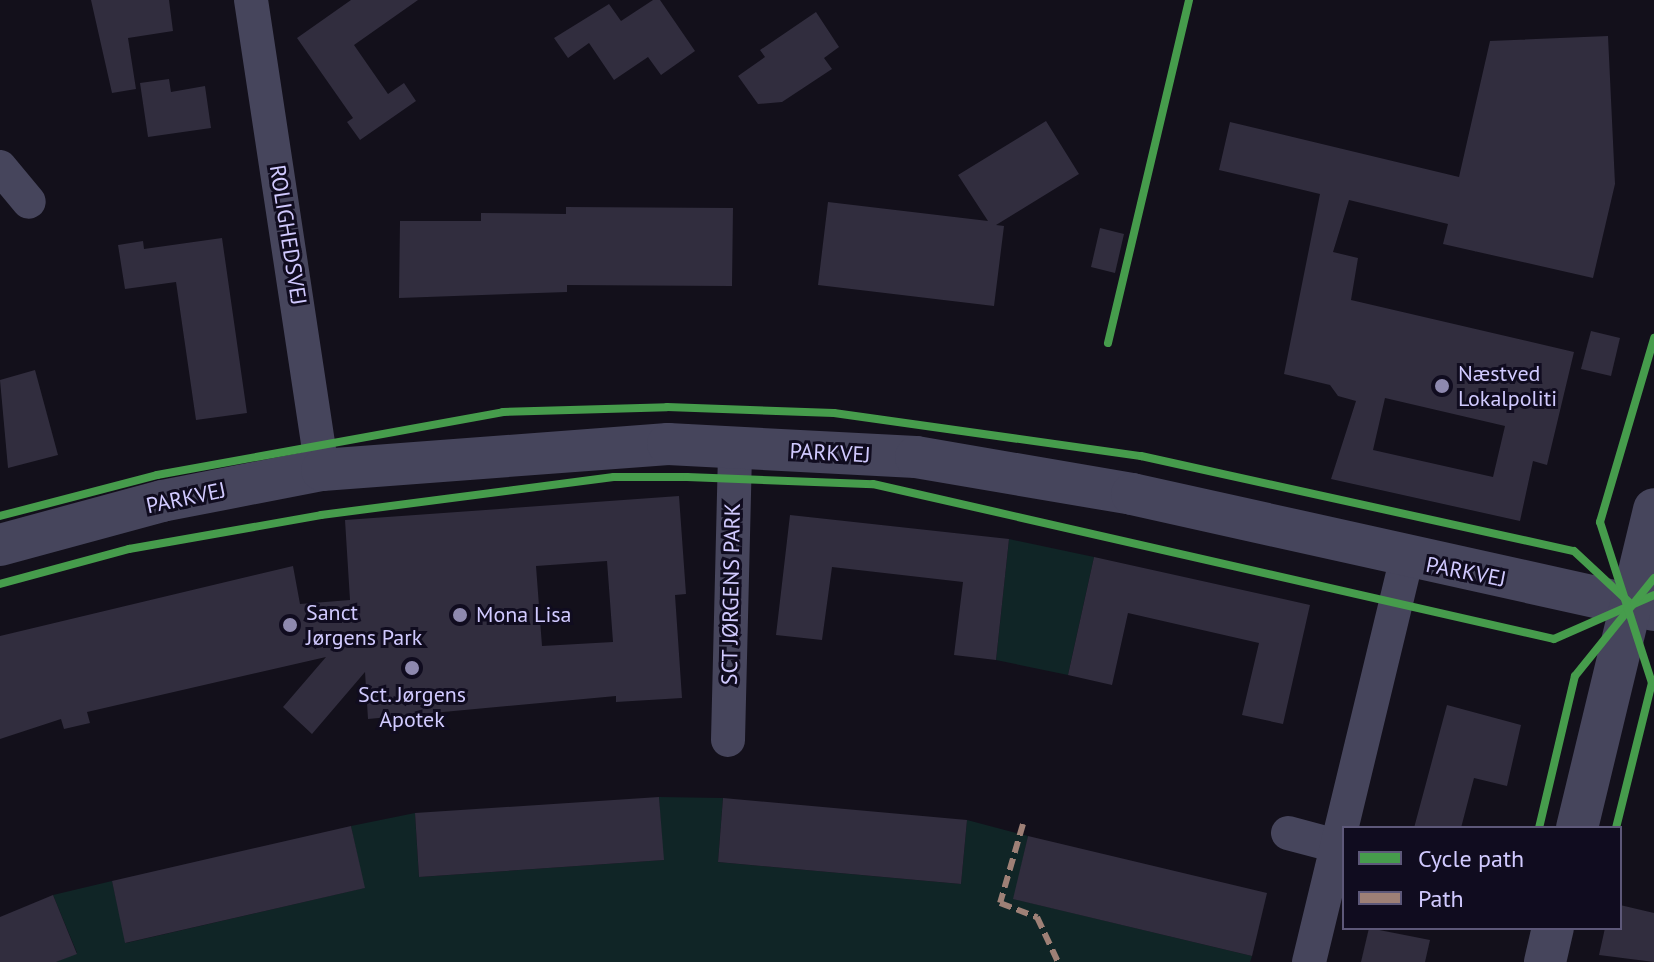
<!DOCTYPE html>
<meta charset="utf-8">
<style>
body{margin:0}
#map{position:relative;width:1654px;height:962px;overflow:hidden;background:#13101b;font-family:"PT Sans",sans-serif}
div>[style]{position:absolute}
.green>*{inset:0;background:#102526}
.building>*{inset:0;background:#312d3e}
.minor>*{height:34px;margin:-17px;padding:0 17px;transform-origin:17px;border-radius:17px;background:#46455c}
.tertiary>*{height:42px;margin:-21px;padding:0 21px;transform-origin:21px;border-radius:21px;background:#46455c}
.quiet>*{height:6px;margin-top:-3px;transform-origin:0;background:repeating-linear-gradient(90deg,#9e8076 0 12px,transparent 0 18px)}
.cycleway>*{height:8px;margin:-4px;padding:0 4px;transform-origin:4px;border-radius:4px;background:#469c4c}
.dots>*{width:22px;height:22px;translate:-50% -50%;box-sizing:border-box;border:4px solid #100c1f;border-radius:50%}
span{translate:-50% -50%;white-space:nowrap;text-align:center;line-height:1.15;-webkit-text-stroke:6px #100c1f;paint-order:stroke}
.street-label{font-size:22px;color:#d1caff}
.poi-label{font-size:22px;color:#d1caff}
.left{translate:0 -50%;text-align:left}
.legend{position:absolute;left:1342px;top:826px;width:280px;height:104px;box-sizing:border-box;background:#100c1f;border:2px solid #5d5879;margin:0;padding:10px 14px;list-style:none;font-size:24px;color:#d1caff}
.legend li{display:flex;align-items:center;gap:16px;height:40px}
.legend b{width:40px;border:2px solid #5d5879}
</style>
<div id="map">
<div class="green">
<div style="clip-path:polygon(1009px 539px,1094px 557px,1068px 675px,996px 660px)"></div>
<div style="clip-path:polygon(659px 797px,723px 798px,718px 862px,961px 884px,967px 820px,1028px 836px,1014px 899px,1252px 956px,1250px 962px,56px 962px,77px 953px,53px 895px,112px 881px,126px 943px,364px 888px,351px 826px,415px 813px,419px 877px,663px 860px)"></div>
</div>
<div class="building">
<div style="clip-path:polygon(91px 0,169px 0,173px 31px,128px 38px,136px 89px,112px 93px)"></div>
<div style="clip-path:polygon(351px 0,418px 0,354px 45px,388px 94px,404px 83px,416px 101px,360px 140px,347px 122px,353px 118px,297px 38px)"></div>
<div style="clip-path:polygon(653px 0,660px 0,695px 51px,661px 75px,648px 57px,614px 80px,589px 43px,568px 58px,554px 38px,609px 4px,621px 21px)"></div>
<div style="clip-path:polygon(816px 12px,839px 47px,824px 58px,832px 69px,782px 102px,758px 104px,738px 76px,765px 57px,760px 50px)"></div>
<div style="clip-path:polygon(evenodd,1608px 36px,1615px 184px,1593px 278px,1443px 244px,1448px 224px,1349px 200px,1333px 252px,1358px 258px,1351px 300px,1574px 352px,1547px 465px,1533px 461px,1520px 521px,1331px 479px,1356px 401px,1338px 396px,1330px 385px,1284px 374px,1320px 194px,1219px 170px,1230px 122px,1459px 177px,1490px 41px,1608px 36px,1385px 398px,1505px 426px,1493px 477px,1373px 450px,1385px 398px)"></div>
<div style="clip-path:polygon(169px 79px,171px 92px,205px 86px,211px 128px,148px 137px,140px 83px)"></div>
<div style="clip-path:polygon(1046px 121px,1079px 174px,996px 225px,1004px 226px,994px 306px,818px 285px,828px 202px,988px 221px,958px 175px)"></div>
<div style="clip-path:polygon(566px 207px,733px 208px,732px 286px,567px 285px,567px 292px,399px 298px,400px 221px,481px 221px,481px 213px,566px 214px)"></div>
<div style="clip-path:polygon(1100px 228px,1124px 234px,1115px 273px,1091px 267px)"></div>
<div style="clip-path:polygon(222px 238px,247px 413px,196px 420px,176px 282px,125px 289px,118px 245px,143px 241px,144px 249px)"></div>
<div style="clip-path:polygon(1591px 331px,1620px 338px,1611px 376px,1581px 369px)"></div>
<div style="clip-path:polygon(35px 370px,58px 455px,8px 468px,0 380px)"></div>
<div style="clip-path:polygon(evenodd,679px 496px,686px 594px,675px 595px,682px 698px,616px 702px,616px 696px,368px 719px,365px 672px,312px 734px,283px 707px,326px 657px,87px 712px,90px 723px,64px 729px,61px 719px,0 739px,0 636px,293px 566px,300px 604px,350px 600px,345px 520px,679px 496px,607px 561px,613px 642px,542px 646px,536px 566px,607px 561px)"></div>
<div style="clip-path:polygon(790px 515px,1009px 539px,996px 660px,954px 655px,963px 582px,832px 567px,822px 640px,776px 635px)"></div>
<div style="clip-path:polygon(1094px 557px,1310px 605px,1283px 724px,1242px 715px,1259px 643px,1128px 613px,1112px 685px,1068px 675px)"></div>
<div style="clip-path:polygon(1447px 705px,1521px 725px,1507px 786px,1474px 778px,1461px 828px,1414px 828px)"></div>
<div style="clip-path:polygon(659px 797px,664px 860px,419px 877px,415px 813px)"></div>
<div style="clip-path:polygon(723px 798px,967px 820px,961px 884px,718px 862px)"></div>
<div style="clip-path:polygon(351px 826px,365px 888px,125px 943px,112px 881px)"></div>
<div style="clip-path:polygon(1028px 836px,1267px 893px,1252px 956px,1013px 899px)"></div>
<div style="clip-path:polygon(53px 895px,77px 954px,56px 962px,0 962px,0 917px)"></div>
<div style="clip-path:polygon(1620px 905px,1654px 913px,1654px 962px,1599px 955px,1605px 928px,1620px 928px)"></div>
<div style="clip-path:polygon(1369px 928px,1430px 940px,1425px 962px,1361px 962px)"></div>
</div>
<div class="minor">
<div style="left:251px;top:0;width:475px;rotate:81.4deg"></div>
<div style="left:0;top:167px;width:45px;rotate:50.4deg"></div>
<div style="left:728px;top:740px;width:292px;rotate:-88.6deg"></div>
<div style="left:1288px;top:833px;width:51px;rotate:14.9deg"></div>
<div style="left:1309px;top:962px;width:413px;rotate:-76.4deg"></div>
</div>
<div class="tertiary">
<div style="left:0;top:545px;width:168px;rotate:-15.2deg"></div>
<div style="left:162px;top:501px;width:163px;rotate:-11deg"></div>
<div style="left:322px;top:470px;width:347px;rotate:-4.3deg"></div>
<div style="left:668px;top:444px;width:248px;rotate:3deg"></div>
<div style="left:916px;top:457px;width:219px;rotate:9.7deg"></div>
<div style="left:1132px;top:494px;width:535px;rotate:12.53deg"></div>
<div style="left:1577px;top:828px;width:328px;rotate:-76.4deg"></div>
<div style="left:1545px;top:962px;width:35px;rotate:-77deg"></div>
</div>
<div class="quiet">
<div style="left:1023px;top:824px;width:82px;rotate:106.2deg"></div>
<div style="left:1000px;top:903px;width:40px;rotate:21deg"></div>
<div style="left:1037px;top:917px;width:50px;rotate:65deg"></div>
</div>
<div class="cycleway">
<div style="left:1108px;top:343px;width:352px;rotate:-76.7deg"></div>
<div style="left:0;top:516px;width:162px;rotate:-14.6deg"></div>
<div style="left:157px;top:475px;width:352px;rotate:-10.3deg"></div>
<div style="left:503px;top:412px;width:164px;rotate:-1.7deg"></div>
<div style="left:667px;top:407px;width:167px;rotate:2.1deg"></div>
<div style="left:834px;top:413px;width:310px;rotate:8deg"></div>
<div style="left:1141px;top:456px;width:443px;rotate:12.4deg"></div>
<div style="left:1574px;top:551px;width:78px;rotate:42.9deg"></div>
<div style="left:0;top:584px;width:134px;rotate:-15.2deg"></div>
<div style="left:129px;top:549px;width:195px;rotate:-10deg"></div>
<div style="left:321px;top:515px;width:295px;rotate:-7.4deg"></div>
<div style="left:614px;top:477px;width:73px"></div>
<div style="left:687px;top:477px;width:186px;rotate:2.2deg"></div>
<div style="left:873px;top:484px;width:698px;rotate:12.82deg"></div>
<div style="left:1554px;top:639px;width:109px;rotate:-23.7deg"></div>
<div style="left:1539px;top:828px;width:156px;rotate:-76.7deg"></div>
<div style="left:1575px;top:676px;width:126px;rotate:-51.1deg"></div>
<div style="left:1616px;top:828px;width:149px;rotate:-76.1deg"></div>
<div style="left:1652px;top:683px;width:169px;rotate:-107.9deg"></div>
<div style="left:1600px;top:522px;width:192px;rotate:-73.6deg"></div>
</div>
<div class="dots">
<div style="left:1442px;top:386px;background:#8e89af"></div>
<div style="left:460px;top:615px;background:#8e89af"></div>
<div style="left:290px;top:625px;background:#8e89af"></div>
<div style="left:412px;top:668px;background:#8e89af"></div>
</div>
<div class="street-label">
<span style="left:288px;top:235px;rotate:81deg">ROLIGHEDSVEJ</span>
<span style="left:830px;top:453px;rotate:3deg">PARKVEJ</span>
<span style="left:186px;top:498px;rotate:-12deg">PARKVEJ</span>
<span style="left:1466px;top:572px;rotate:11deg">PARKVEJ</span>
<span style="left:731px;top:594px;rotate:-89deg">SCT JØRGENS PARK</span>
</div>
<div class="poi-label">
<span class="left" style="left:1458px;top:386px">Næstved<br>Lokalpoliti</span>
<span class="left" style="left:306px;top:625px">Sanct<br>Jørgens Park</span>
<span class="left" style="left:476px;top:615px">Mona Lisa</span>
<span style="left:412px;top:707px">Sct. Jørgens<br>Apotek</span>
</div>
<ul class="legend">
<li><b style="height:10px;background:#469c4c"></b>Cycle path</li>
<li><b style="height:10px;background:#9e8076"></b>Path</li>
</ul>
</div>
